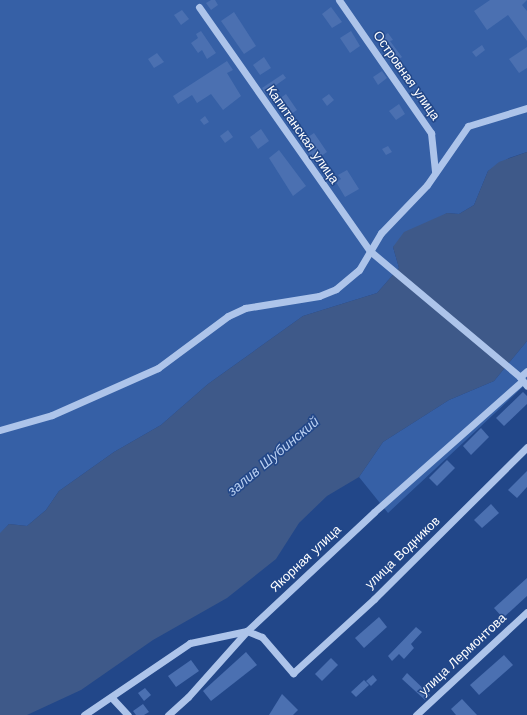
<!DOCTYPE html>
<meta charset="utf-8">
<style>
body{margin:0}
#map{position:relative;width:527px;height:715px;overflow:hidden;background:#224789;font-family:"Work Sans",sans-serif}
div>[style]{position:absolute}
.green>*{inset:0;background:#3660a6}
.water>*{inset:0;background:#3e5989}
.building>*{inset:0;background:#4b70b1}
.minor>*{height:7px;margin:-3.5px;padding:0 3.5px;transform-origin:3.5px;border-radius:3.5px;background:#adc4ea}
span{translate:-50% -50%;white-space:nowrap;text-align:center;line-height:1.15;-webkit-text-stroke:3px #224789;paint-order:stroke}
.street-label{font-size:13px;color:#fff}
.water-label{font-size:14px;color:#b9cff1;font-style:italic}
</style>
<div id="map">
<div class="green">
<div style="clip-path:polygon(0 0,527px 0,527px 152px,509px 158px,488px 171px,474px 205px,459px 214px,447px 213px,393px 247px,399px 268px,377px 293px,303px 316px,208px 384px,161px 425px,114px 452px,59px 491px,46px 510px,27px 526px,9px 524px,0 534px)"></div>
<div style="clip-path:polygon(527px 341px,527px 383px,388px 513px,359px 477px,383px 442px,449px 400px,494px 381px)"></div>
</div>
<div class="water">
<div style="clip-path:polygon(527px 152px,527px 341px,494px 381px,449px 400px,383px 442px,359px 477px,327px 496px,299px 523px,276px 559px,227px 598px,153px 640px,81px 690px,27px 715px,0 715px,0 533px,9px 524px,27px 526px,46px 510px,59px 491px,114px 452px,161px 425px,208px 384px,303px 316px,377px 293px,399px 268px,393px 247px,404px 232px,447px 213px,459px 214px,474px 205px,488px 171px,499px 162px)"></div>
</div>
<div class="building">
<div style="clip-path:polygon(211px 0,215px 0,218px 5px,211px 10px,206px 3px)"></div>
<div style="clip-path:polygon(490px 0,527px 0,522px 5px,527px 11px,527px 41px,508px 15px,487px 30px,474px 11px)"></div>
<div style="clip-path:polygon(331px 7px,342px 22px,332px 28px,322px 14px)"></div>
<div style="clip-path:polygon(182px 10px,189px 19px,181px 25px,174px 15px)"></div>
<div style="clip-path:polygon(234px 12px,256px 46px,244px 54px,221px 21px)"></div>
<div style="clip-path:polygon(201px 31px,216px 53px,207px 59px,202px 50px,198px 53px,191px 43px,198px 38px,196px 34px)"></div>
<div style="clip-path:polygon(351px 31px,360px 46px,350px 53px,340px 38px)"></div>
<div style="clip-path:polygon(388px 33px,393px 40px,390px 41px,402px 57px,392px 64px,378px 40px)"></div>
<div style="clip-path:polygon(482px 45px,485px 50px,476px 57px,472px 52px)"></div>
<div style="clip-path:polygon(527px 47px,527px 68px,519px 73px,509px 59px)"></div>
<div style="clip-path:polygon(157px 53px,164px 62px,154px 68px,148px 59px)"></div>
<div style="clip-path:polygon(264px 57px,271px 68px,260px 75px,253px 65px)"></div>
<div style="clip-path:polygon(227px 61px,233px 70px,227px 73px,241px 96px,223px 110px,211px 94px,197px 103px,192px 95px,178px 104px,173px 96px)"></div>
<div style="clip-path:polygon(382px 71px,387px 78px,378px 85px,373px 77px)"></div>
<div style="clip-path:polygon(283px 74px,286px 78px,265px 93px,262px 88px)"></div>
<div style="clip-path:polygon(286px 94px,297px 110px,285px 118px,275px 102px)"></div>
<div style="clip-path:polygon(329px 94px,334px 100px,327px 106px,322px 99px)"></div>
<div style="clip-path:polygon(399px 104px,405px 114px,396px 120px,389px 111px)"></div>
<div style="clip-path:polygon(205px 116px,209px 122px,204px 125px,200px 120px)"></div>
<div style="clip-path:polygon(261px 129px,269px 141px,258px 149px,250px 137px)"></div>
<div style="clip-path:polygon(228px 130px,233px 137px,225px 143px,220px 136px)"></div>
<div style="clip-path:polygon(314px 133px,327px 152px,314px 161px,304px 146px,308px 144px,305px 139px)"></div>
<div style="clip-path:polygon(388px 146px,392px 152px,386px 155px,382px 149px)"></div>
<div style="clip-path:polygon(279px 150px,306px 186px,293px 196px,269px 158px)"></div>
<div style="clip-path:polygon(347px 170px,359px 189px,345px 197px,336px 182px,341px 179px,338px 175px)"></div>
<div style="clip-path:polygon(523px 392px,527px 396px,527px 404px,504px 426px,496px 418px)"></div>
<div style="clip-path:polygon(481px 428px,489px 437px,471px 455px,463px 446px)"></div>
<div style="clip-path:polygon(447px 460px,455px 468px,437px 486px,429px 478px)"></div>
<div style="clip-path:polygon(527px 471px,527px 487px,517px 498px,508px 490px)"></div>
<div style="clip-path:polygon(491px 504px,499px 513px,482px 528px,474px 520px)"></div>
<div style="clip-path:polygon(527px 578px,527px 596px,503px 618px,494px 608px)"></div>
<div style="clip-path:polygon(379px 617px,387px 627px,364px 648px,355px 638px)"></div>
<div style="clip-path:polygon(416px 627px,422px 632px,411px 644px,414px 648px,404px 659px,399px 654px,392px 661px,388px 656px)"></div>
<div style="clip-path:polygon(246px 652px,257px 665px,211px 701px,203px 691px)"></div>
<div style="clip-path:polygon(504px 655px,513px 665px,479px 695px,470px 685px)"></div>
<div style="clip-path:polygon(331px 658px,338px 665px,322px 681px,315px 674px)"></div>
<div style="clip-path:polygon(191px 660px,199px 671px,176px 687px,168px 676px)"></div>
<div style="clip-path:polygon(407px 673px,430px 695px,425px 700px,402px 679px)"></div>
<div style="clip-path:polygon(373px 675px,377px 680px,371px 686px,366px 681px)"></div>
<div style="clip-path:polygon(364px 680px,369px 685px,356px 697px,351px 692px)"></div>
<div style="clip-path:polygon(145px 688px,151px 695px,144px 701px,138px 693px)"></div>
<div style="clip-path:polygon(282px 694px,298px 710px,293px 715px,269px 715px)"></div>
<div style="clip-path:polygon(462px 699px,477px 715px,456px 715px,451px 709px)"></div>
<div style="clip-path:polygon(143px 704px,149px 712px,144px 715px,136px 715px,133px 711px)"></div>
</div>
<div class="minor">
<div style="left:339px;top:0;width:162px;rotate:55.3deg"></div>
<div style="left:431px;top:133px;width:39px;rotate:84deg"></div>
<div style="left:199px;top:7px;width:298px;rotate:55deg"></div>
<div style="left:370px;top:251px;width:196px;rotate:40deg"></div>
<div style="left:520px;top:377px;width:11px;rotate:52deg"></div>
<div style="left:520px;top:377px;width:9px;rotate:-41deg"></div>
<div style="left:0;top:430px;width:54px;rotate:-16.1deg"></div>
<div style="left:52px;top:415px;width:116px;rotate:-23.9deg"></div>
<div style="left:158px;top:368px;width:87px;rotate:-36.6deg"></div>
<div style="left:228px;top:316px;width:19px;rotate:-25deg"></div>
<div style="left:245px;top:308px;width:75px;rotate:-9.2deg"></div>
<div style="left:319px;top:296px;width:18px;rotate:-22deg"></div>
<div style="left:336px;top:289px;width:30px;rotate:-40deg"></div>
<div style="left:359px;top:270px;width:43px;rotate:-59.3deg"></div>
<div style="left:381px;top:233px;width:66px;rotate:-46.2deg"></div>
<div style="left:427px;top:185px;width:72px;rotate:-55.2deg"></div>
<div style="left:468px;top:126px;width:62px;rotate:-17deg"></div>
<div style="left:112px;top:698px;width:23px;rotate:47deg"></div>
<div style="left:84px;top:715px;width:128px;rotate:-34.2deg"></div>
<div style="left:190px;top:643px;width:58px;rotate:-11.9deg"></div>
<div style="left:247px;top:631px;width:174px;rotate:-43.1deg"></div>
<div style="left:374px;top:512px;width:198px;rotate:-41.5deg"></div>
<div style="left:168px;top:715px;width:27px;rotate:-42deg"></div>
<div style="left:188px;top:697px;width:89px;rotate:-48.2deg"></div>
<div style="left:247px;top:631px;width:16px;rotate:22deg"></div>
<div style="left:262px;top:637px;width:48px;rotate:49.3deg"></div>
<div style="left:293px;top:673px;width:110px;rotate:-42.4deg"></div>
<div style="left:374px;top:599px;width:216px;rotate:-44.8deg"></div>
<div style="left:416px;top:715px;width:151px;rotate:-42.9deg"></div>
</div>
<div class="street-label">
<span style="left:406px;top:76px;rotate:55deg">Островная улица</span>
<span style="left:302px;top:135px;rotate:55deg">Капитанская улица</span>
<span style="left:403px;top:553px;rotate:-44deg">улица Водников</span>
<span style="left:306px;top:559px;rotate:-43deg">Якорная улица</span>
<span style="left:463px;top:655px;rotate:-43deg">улица Лермонтова</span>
</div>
<div class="water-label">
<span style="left:273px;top:456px;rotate:-40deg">залив Шубинский</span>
</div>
</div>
